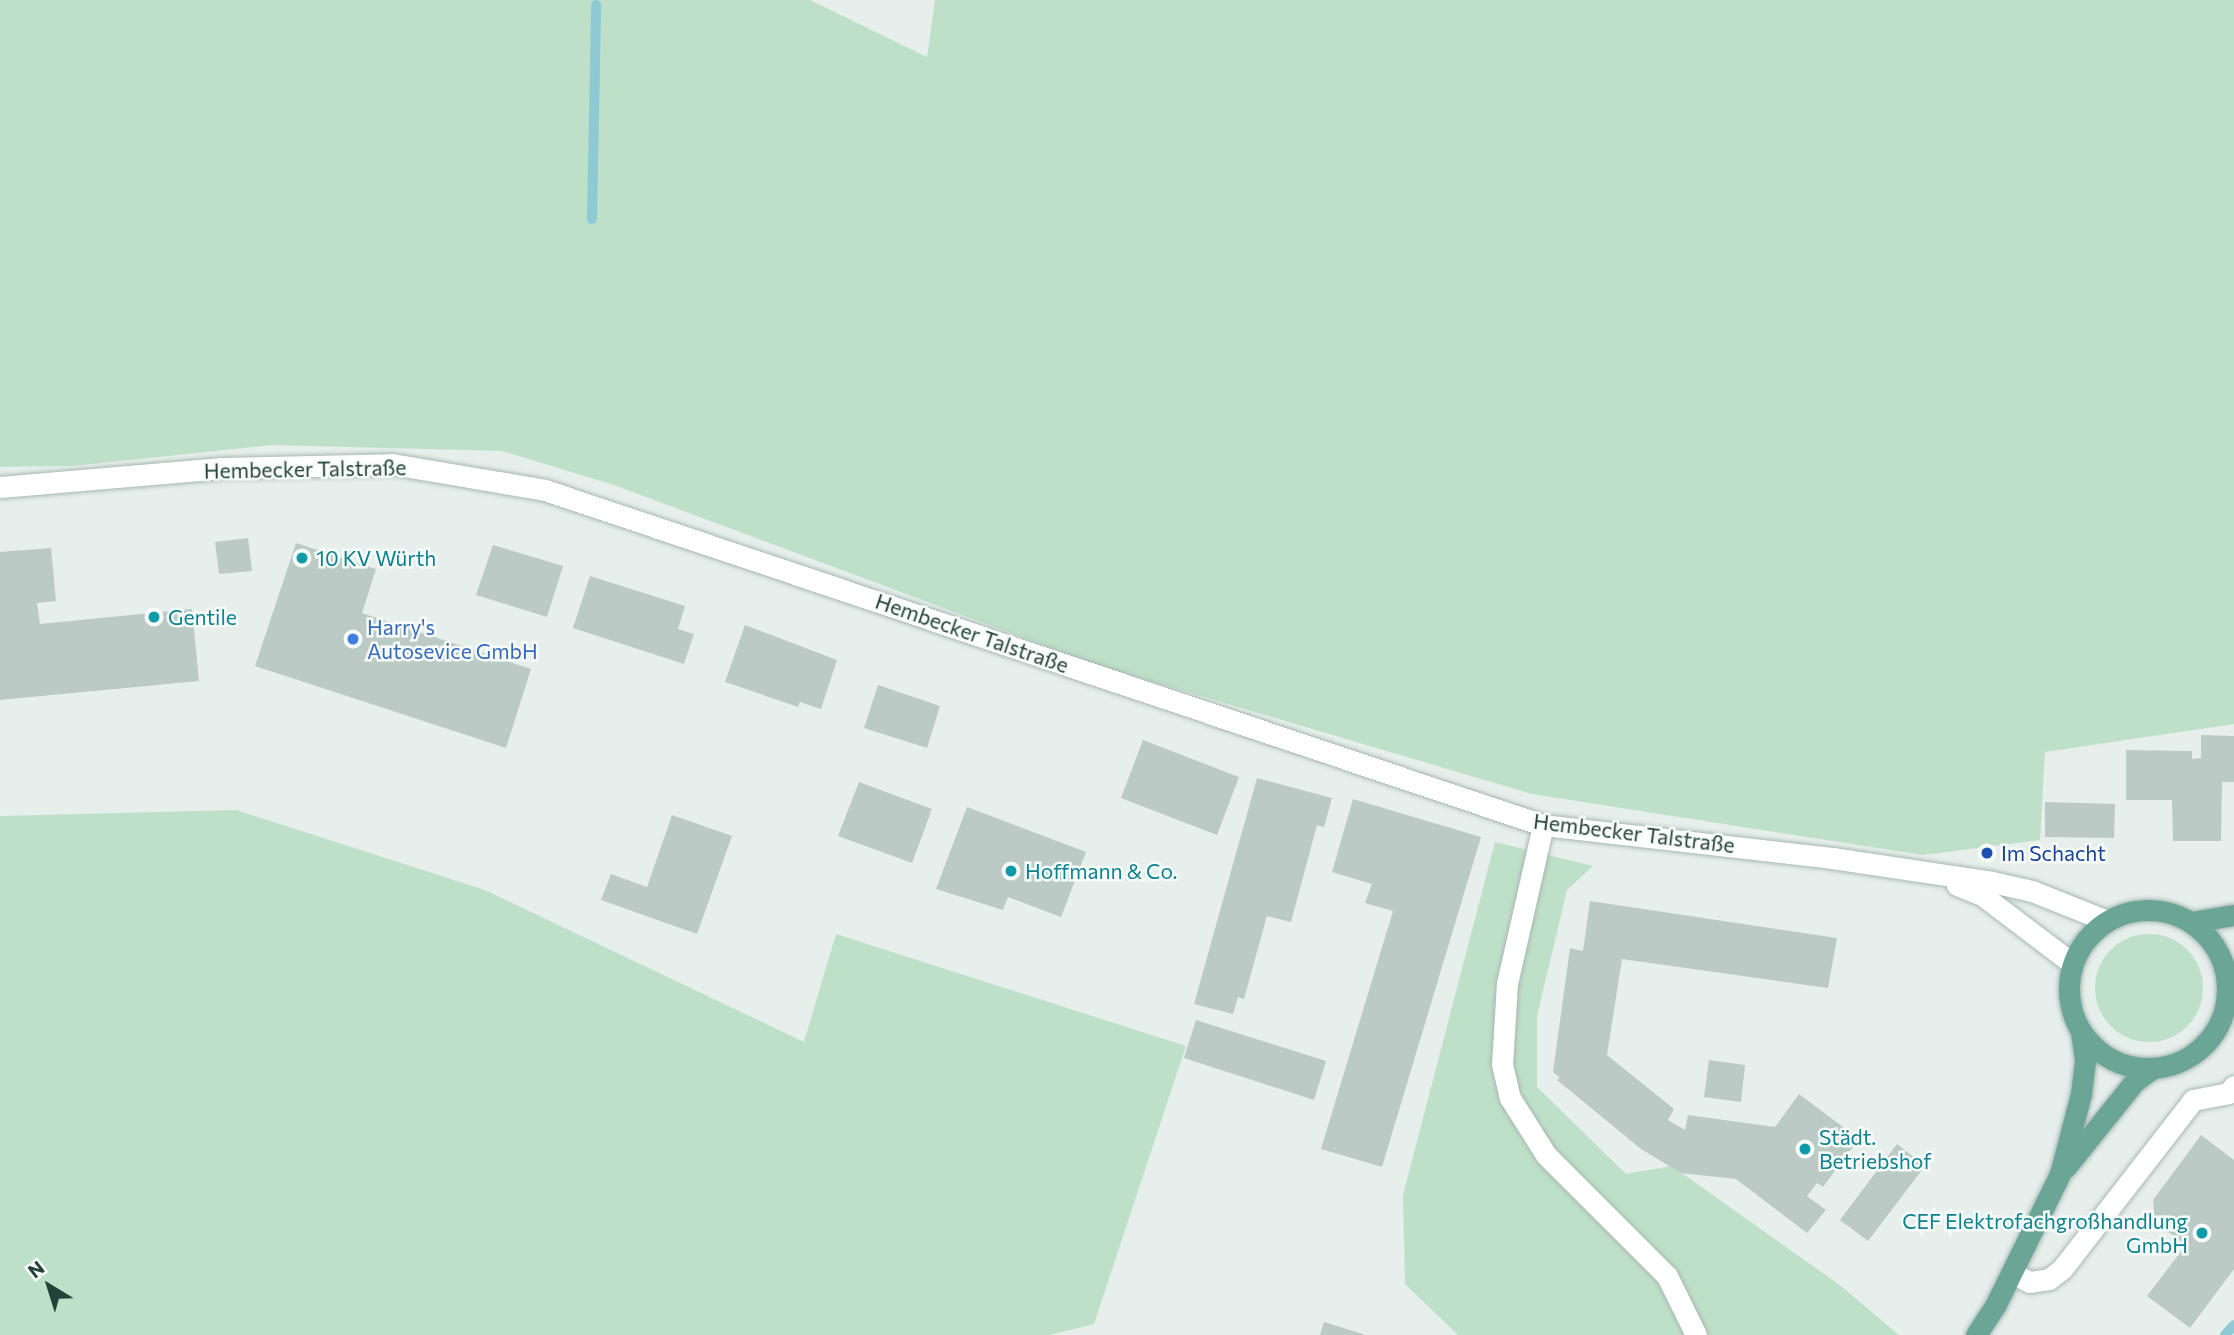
<!DOCTYPE html>
<meta charset="utf-8">
<style>
body{margin:0}
#map{position:relative;width:2234px;height:1335px;overflow:hidden;background:#e6efeb;font-family:Commissioner,sans-serif}
div>[style]{position:absolute}
.green>*{inset:0;background:#bfe0c8}
.round{border-radius:50%}
.stream>*{height:10px;margin:-5px;padding:0 5px;transform-origin:5px;border-radius:5px;background:#8ec9d4}
.building>*{inset:0;background:#bbcac4}
.roads{filter:drop-shadow(0 0 2px #a8b8b2) drop-shadow(0 0 2px #a8b8b2)}
.street>*{height:21px;margin:-10.5px;padding:0 10.5px;transform-origin:10.5px;border-radius:10.5px;background:#fff}
.secondary>*{height:21px;margin:-10.5px;padding:0 10.5px;transform-origin:10.5px;border-radius:10.5px;background:#fff}
.primary>*{height:21px;margin:-10.5px;padding:0 10.5px;transform-origin:10.5px;border-radius:10.5px;background:#6aa596}
.primary>.ring{margin:-10.5px;padding:0;box-sizing:content-box;background:none;border:21px solid #6aa596;border-radius:50%}
.dots>*{width:19px;height:19px;translate:-50% -50%;box-sizing:border-box;border:4px solid #f7fbf9;border-radius:50%}
span{translate:-50% -50%;white-space:nowrap;text-align:center;line-height:1.15;-webkit-text-stroke:5px #f7fbf9;paint-order:stroke}
.street-label{font-size:21px;color:#24423a}
.culture-label{font-size:21px;color:#0d838f}
.left{translate:0 -50%;text-align:left}
.right{translate:-100% -50%;text-align:right}
.shop-label{font-size:21px;color:#366cbe}
.transit-label{font-size:21px;color:#164399}
.north{position:absolute;left:14px;top:1251px;width:70px;height:70px;-webkit-text-stroke:5px #f7fbf9;paint-order:stroke;rotate:322deg;font-size:19px;font-weight:700;line-height:28px;text-align:center;color:#24423a}
.north::after{content:'';display:block;margin:auto;width:24px;height:32px;background:#24423a;clip-path:polygon(50% 0,100% 100%,50% 72%,0 100%)}
</style>
<div id="map">
<div class="green">
<div style="clip-path:polygon(0 0,810px 0,927px 57px,935px 0,2234px 0,2234px 724px,2045px 752px,2040px 840px,1923px 855px,1532px 794px,1096px 665px,614px 485px,502px 451px,272px 445px,72px 466px,0 467px)"></div>
<div style="clip-path:polygon(236px 810px,485px 890px,804px 1042px,836px 934px,1186px 1046px,1094px 1324px,1050px 1335px,0 1335px,0 816px)"></div>
<div style="clip-path:polygon(1495px 842px,1593px 866px,1567px 890px,1537px 1016px,1537px 1087px,1626px 1174px,1672px 1166px,1841px 1286px,1899px 1335px,1458px 1335px,1405px 1284px,1403px 1195px)"></div>
<div class="round" style="left:2095px;top:934px;width:108px;height:108px"></div>
</div>
<div class="stream">
<div style="left:592px;top:219px;width:214px;rotate:-88.9deg"></div>
<div style="left:2225px;top:1335px;width:13px;rotate:-48deg"></div>
</div>
<div class="building">
<div style="clip-path:polygon(248px 538px,252px 571px,219px 574px,215px 542px)"></div>
<div style="clip-path:polygon(296px 543px,376px 569px,362px 613px,531px 669px,506px 748px,255px 666px)"></div>
<div style="clip-path:polygon(493px 545px,563px 566px,547px 617px,476px 595px)"></div>
<div style="clip-path:polygon(51px 548px,56px 601px,37px 603px,40px 624px,192px 609px,199px 681px,0 700px,0 552px)"></div>
<div style="clip-path:polygon(590px 576px,685px 606px,678px 629px,694px 634px,684px 664px,573px 628px)"></div>
<div style="clip-path:polygon(745px 625px,837px 660px,821px 709px,800px 702px,798px 707px,725px 682px)"></div>
<div style="clip-path:polygon(878px 685px,940px 706px,927px 748px,864px 728px)"></div>
<div style="clip-path:polygon(2201px 735px,2234px 736px,2234px 782px,2222px 782px,2221px 841px,2173px 841px,2172px 800px,2126px 800px,2126px 750px,2192px 751px,2192px 759px,2201px 758px)"></div>
<div style="clip-path:polygon(1143px 740px,1239px 777px,1217px 835px,1121px 798px)"></div>
<div style="clip-path:polygon(1257px 778px,1332px 798px,1324px 827px,1317px 825px,1291px 922px,1267px 916px,1244px 999px,1238px 997px,1233px 1014px,1194px 1004px)"></div>
<div style="clip-path:polygon(859px 782px,932px 809px,912px 863px,838px 836px)"></div>
<div style="clip-path:polygon(1353px 799px,1481px 837px,1382px 1167px,1321px 1149px,1393px 911px,1365px 903px,1372px 884px,1332px 872px)"></div>
<div style="clip-path:polygon(2045px 802px,2115px 804px,2114px 838px,2045px 837px)"></div>
<div style="clip-path:polygon(967px 807px,1086px 852px,1061px 917px,1008px 897px,1003px 910px,936px 889px)"></div>
<div style="clip-path:polygon(672px 815px,732px 836px,697px 934px,601px 900px,611px 874px,647px 887px)"></div>
<div style="clip-path:polygon(1590px 901px,1837px 938px,1828px 988px,1622px 959px,1607px 1055px,1674px 1109px,1668px 1120px,1685px 1130px,1688px 1115px,1775px 1127px,1799px 1094px,1859px 1139px,1823px 1187px,1817px 1183px,1807px 1196px,1826px 1210px,1807px 1233px,1736px 1179px,1681px 1173px,1641px 1149px,1557px 1080px,1560px 1078px,1553px 1072px,1570px 948px,1583px 951px)"></div>
<div style="clip-path:polygon(1196px 1020px,1326px 1061px,1314px 1100px,1184px 1058px)"></div>
<div style="clip-path:polygon(1709px 1060px,1745px 1065px,1741px 1102px,1704px 1097px)"></div>
<div style="clip-path:polygon(2201px 1135px,2234px 1160px,2234px 1269px,2190px 1328px,2147px 1296px,2186px 1245px,2155px 1222px,2153px 1200px)"></div>
<div style="clip-path:polygon(1897px 1144px,1925px 1166px,1868px 1241px,1840px 1220px)"></div>
<div style="clip-path:polygon(1324px 1322px,1363px 1334px,1363px 1335px,1320px 1335px)"></div>
</div>
<div class="roads">
<div class="street">
<div style="left:1543px;top:825px;width:162px;rotate:102.8deg"></div>
<div style="left:1507px;top:983px;width:81px;rotate:93.5deg"></div>
<div style="left:1502px;top:1064px;width:35px;rotate:77deg"></div>
<div style="left:1510px;top:1098px;width:67px;rotate:57.7deg"></div>
<div style="left:1546px;top:1155px;width:171px;rotate:45deg"></div>
<div style="left:1667px;top:1276px;width:66px;rotate:63.8deg"></div>
<div style="left:2012px;top:1273px;width:20px;rotate:27deg"></div>
<div style="left:2030px;top:1282px;width:19px;rotate:-9deg"></div>
<div style="left:2049px;top:1279px;width:16px;rotate:-38deg"></div>
<div style="left:2062px;top:1269px;width:214px;rotate:-52.2deg"></div>
<div style="left:2193px;top:1100px;width:36px;rotate:-11deg"></div>
<div style="left:2228px;top:1093px;width:9px;rotate:-49deg"></div>
</div>
<div class="secondary">
<div style="left:0;top:487px;width:223px;rotate:-4.9deg"></div>
<div style="left:222px;top:468px;width:170px;rotate:-1.3deg"></div>
<div style="left:392px;top:464px;width:155px;rotate:9.6deg"></div>
<div style="left:545px;top:490px;width:1053px;rotate:18.56deg"></div>
<div style="left:1543px;top:825px;width:291px;rotate:6.5deg"></div>
<div style="left:1832px;top:858px;width:162px;rotate:8.5deg"></div>
<div style="left:1992px;top:882px;width:41px;rotate:12.7deg"></div>
<div style="left:2032px;top:891px;width:81px;rotate:21.8deg"></div>
<div style="left:1957px;top:885px;width:27px;rotate:22deg"></div>
<div style="left:1982px;top:895px;width:114px;rotate:37.2deg"></div>
</div>
<div class="primary">
<div class="ring" style="left:2069px;top:910px;width:137px;height:137px"></div>
<div style="left:2191px;top:922px;width:44px;rotate:-9.2deg"></div>
<div style="left:2066px;top:1167px;width:110px;rotate:-51.3deg"></div>
<div style="left:2135px;top:1081px;width:22px;rotate:-36deg"></div>
<div style="left:1976px;top:1335px;width:35px;rotate:-57deg"></div>
<div style="left:1995px;top:1306px;width:147px;rotate:-63.8deg"></div>
<div style="left:2060px;top:1174px;width:83px;rotate:-75.3deg"></div>
<div style="left:2081px;top:1094px;width:34px;rotate:-83deg"></div>
<div style="left:2085px;top:1060px;width:28px;rotate:-98deg"></div>
</div>
</div>
<div class="dots">
<div style="left:302px;top:558px;background:#0f9aa8"></div>
<div style="left:154px;top:617px;background:#0f9aa8"></div>
<div style="left:353px;top:639px;background:#3f7fe0"></div>
<div style="left:1987px;top:853px;background:#1a4fb4"></div>
<div style="left:1011px;top:871px;background:#0f9aa8"></div>
<div style="left:1805px;top:1149px;background:#0f9aa8"></div>
<div style="left:2202px;top:1233px;background:#0f9aa8"></div>
</div>
<div class="street-label">
<span style="left:305px;top:469px;rotate:-1deg">Hembecker Talstraße</span>
<span style="left:972px;top:633px;rotate:19deg">Hembecker Talstraße</span>
<span style="left:1634px;top:833px;rotate:7deg">Hembecker Talstraße</span>
</div>
<div class="culture-label">
<span class="left" style="left:316px;top:558px">10 KV Würth</span>
<span class="left" style="left:168px;top:617px">Gentile</span>
<span class="left" style="left:1025px;top:871px">Hoffmann &amp; Co.</span>
<span class="left" style="left:1819px;top:1149px">Städt.<br>Betriebshof</span>
<span class="right" style="left:2188px;top:1233px">CEF Elektrofachgroßhandlung<br>GmbH</span>
</div>
<div class="shop-label">
<span class="left" style="left:367px;top:639px">Harry's<br>Autosevice GmbH</span>
</div>
<div class="transit-label">
<span class="left" style="left:2001px;top:853px">Im Schacht</span>
</div>
<div class="north">N</div>
</div>
